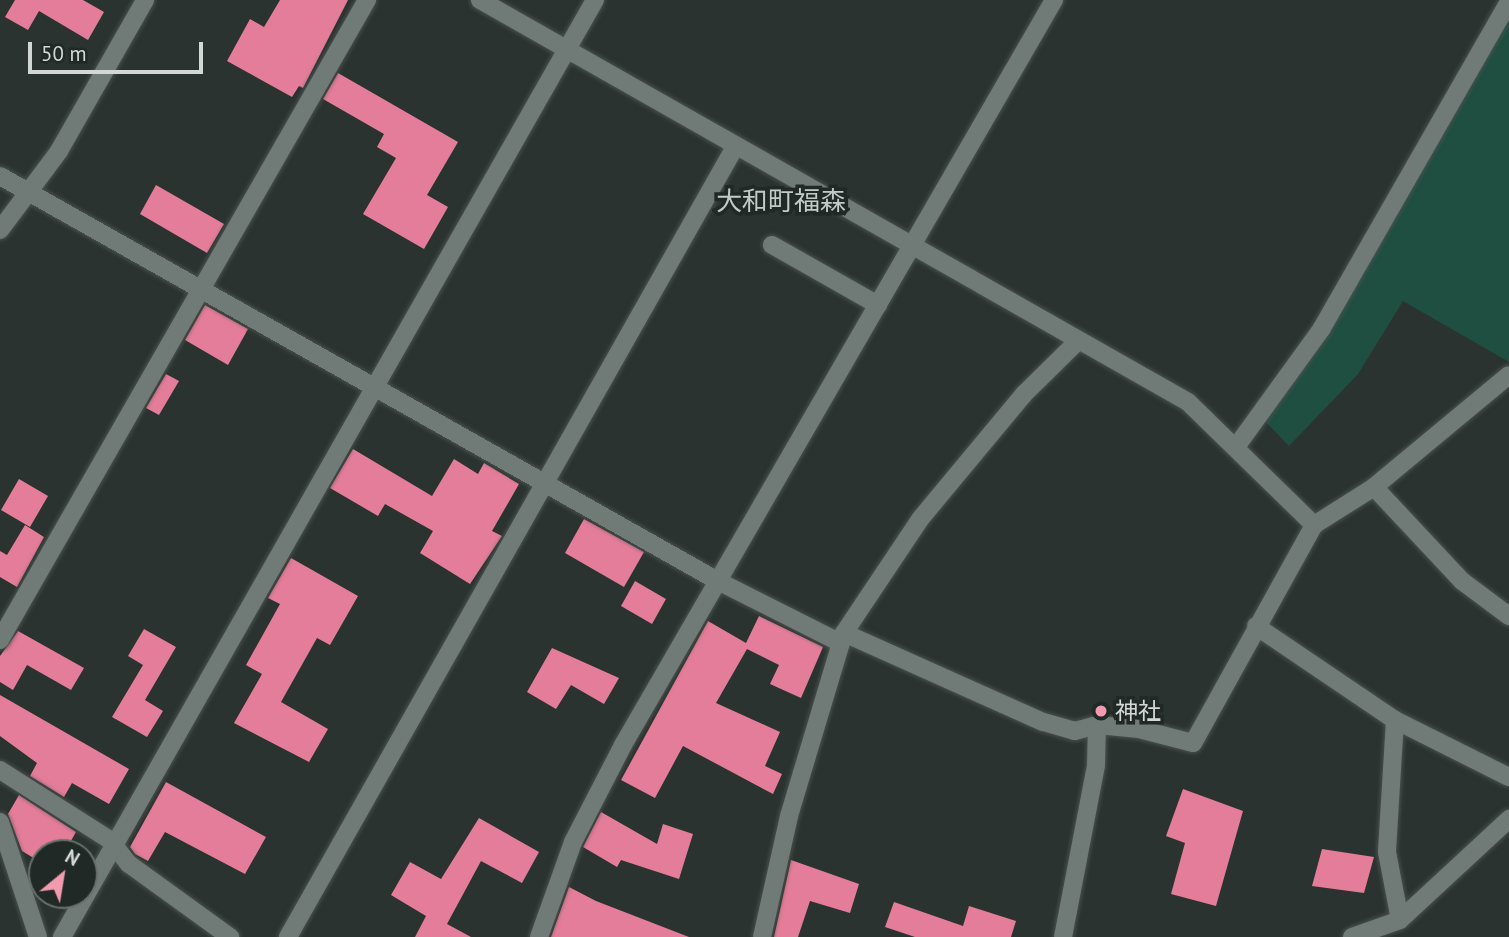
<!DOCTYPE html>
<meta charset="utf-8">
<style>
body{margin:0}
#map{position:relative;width:1509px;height:937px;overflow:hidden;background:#2b3330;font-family:"PT Sans","Noto Sans JP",sans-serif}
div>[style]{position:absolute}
.green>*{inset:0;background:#1e4f41}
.building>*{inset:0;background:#e47d99}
.roads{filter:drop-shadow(0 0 2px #49504d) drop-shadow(0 0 2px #49504d)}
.minor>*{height:18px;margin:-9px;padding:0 9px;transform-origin:9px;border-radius:9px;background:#707a76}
.dots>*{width:19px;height:19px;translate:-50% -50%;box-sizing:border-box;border:4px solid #212926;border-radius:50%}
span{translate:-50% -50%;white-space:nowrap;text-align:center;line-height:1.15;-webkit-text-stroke:7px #212926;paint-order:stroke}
.poi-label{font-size:23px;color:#d3d8d6}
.left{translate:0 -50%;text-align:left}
.quarter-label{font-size:26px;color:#c0cbc7}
.north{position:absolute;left:28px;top:839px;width:70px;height:70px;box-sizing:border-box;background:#212926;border:2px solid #686f6c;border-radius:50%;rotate:30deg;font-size:19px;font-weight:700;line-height:28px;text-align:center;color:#d3d8d6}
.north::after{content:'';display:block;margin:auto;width:24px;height:32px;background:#f29aaf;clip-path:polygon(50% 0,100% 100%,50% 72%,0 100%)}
.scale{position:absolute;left:28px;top:42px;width:175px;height:32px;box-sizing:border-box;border:4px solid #d3d8d6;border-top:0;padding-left:9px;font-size:21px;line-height:24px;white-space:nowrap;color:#d3d8d6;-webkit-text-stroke:5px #212926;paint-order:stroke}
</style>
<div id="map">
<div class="green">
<div style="clip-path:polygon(1509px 4px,1509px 362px,1403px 301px,1358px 374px,1289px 446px,1260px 416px)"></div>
</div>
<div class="building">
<div style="clip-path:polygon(15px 0,83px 0,104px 12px,88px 40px,39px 11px,28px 30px,5px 17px)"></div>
<div style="clip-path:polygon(280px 0,348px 0,303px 88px,299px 86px,292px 97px,227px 61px,250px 19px,264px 27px)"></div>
<div style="clip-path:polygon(338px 73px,458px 142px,427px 195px,448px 207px,424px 249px,363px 214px,396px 158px,377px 147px,384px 134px,323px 99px)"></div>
<div style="clip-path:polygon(156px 185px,224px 224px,207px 253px,140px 214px)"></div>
<div style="clip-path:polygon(205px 305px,248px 329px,228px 365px,185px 340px)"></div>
<div style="clip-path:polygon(166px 374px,179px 381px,159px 415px,146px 408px)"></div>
<div style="clip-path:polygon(353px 449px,432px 496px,454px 459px,478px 474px,484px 463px,519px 484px,492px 531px,502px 536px,470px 584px,420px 553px,433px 531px,385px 504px,378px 516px,330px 488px)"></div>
<div style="clip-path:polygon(19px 479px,48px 496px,30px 527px,1px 510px)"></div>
<div style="clip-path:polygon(584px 519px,644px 552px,624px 587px,565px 553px)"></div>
<div style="clip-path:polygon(25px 525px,44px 537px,17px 587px,0 577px,0 551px,7px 555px)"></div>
<div style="clip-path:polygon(291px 558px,358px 596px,330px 645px,317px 638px,281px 702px,328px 729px,309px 762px,234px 723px,262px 674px,246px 665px,280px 604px,268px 598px)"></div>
<div style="clip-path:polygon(635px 581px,666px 599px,652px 624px,621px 606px)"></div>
<div style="clip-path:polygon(759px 616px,823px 647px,801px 698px,770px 684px,779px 665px,747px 649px,716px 703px,780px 732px,765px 766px,782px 774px,773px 794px,683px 746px,655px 798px,621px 780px,708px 621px,746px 643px)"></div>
<div style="clip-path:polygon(144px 629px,176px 647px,145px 700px,163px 711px,147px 737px,112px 717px,143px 665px,128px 656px)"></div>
<div style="clip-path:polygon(18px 631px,84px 668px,71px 690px,27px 665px,13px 690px,0 682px,0 656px)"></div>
<div style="clip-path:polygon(552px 648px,619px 678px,604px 704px,571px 685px,556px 709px,527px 692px)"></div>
<div style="clip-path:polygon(0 695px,129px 769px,109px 804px,72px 783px,64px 797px,30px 776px,37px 763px,0 736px)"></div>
<div style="clip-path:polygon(166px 782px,266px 837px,245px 874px,165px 832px,148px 861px,135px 854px,130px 847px)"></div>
<div style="clip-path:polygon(1183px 789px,1243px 811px,1216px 906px,1171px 894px,1185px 843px,1166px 836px)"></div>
<div style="clip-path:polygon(19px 795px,76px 832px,64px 853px,42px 853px,42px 863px,22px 851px,8px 814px)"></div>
<div style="clip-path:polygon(601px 812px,657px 844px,663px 824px,693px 834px,679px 879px,621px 860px,617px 867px,583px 847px)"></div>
<div style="clip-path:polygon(479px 818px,539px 852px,522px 883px,481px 861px,447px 924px,471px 937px,415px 937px,426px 916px,391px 895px,410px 862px,441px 879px)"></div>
<div style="clip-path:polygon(1322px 849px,1374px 857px,1364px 893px,1312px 886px)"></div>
<div style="clip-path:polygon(791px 860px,859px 884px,850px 913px,810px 901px,798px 937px,774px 937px)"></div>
<div style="clip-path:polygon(569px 887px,596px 901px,689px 937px,551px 937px)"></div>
<div style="clip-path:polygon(894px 902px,963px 926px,969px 906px,1016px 921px,1011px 937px,915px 937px,885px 927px)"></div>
</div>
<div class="roads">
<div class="minor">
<div style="left:480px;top:0;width:814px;rotate:29.59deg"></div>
<div style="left:1188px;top:402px;width:176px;rotate:44.3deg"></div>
<div style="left:1314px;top:525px;width:249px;rotate:119deg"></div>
<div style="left:1193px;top:743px;width:56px;rotate:-165.5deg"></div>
<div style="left:1139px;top:729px;width:42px;rotate:-174.6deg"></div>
<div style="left:1097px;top:725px;width:23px;rotate:165deg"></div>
<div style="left:1075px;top:731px;width:33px;rotate:-164deg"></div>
<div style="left:1043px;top:722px;width:218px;rotate:-155.9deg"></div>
<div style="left:0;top:176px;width:822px;rotate:29.43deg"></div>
<div style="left:716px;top:580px;width:138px;rotate:26.8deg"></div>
<div style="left:0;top:230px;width:99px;rotate:-53.2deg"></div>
<div style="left:59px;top:151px;width:174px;rotate:-60.3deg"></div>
<div style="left:772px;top:245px;width:122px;rotate:29.5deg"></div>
<div style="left:1236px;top:447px;width:147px;rotate:-54.1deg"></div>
<div style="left:1322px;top:328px;width:376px;rotate:-60.2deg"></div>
<div style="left:1374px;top:487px;width:129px;rotate:46.9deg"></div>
<div style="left:1462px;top:581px;width:59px;rotate:36.7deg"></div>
<div style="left:1314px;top:525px;width:71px;rotate:-32.3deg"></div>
<div style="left:1374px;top:487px;width:175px;rotate:-39.7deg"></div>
<div style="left:1256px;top:626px;width:168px;rotate:34.1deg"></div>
<div style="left:1395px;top:720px;width:127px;rotate:26.6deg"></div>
<div style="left:0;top:640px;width:738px;rotate:-60.17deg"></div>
<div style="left:1395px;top:720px;width:132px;rotate:93.5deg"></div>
<div style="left:1387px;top:852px;width:69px;rotate:79.2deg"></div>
<div style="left:0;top:770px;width:130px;rotate:32.5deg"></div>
<div style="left:110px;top:840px;width:31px;rotate:52deg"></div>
<div style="left:129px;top:864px;width:125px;rotate:35.9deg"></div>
<div style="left:0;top:822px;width:121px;rotate:71.7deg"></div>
<div style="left:62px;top:937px;width:1078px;rotate:-60.37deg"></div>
<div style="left:288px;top:937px;width:908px;rotate:-60.5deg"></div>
<div style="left:539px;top:937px;width:101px;rotate:-70.3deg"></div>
<div style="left:573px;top:842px;width:109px;rotate:-62.7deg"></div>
<div style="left:623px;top:745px;width:861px;rotate:-59.95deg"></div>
<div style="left:762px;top:937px;width:124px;rotate:-77.4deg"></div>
<div style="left:789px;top:816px;width:191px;rotate:-73.3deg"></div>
<div style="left:844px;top:633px;width:138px;rotate:-56.2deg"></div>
<div style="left:921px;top:518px;width:161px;rotate:-50.3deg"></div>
<div style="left:1024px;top:394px;width:76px;rotate:-44.5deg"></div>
<div style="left:1063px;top:937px;width:175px;rotate:-79.1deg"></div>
<div style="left:1096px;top:765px;width:40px;rotate:-88.6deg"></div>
<div style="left:1352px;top:937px;width:51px;rotate:-19.5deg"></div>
<div style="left:1400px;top:920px;width:149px;rotate:-42.8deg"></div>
</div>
</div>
<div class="dots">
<div style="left:1101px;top:711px;background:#f29aaf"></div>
</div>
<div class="poi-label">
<span class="left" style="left:1115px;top:711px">神社</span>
</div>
<div class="quarter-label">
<span style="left:781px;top:201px">大和町福森</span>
</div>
<div class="north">N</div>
<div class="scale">50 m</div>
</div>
